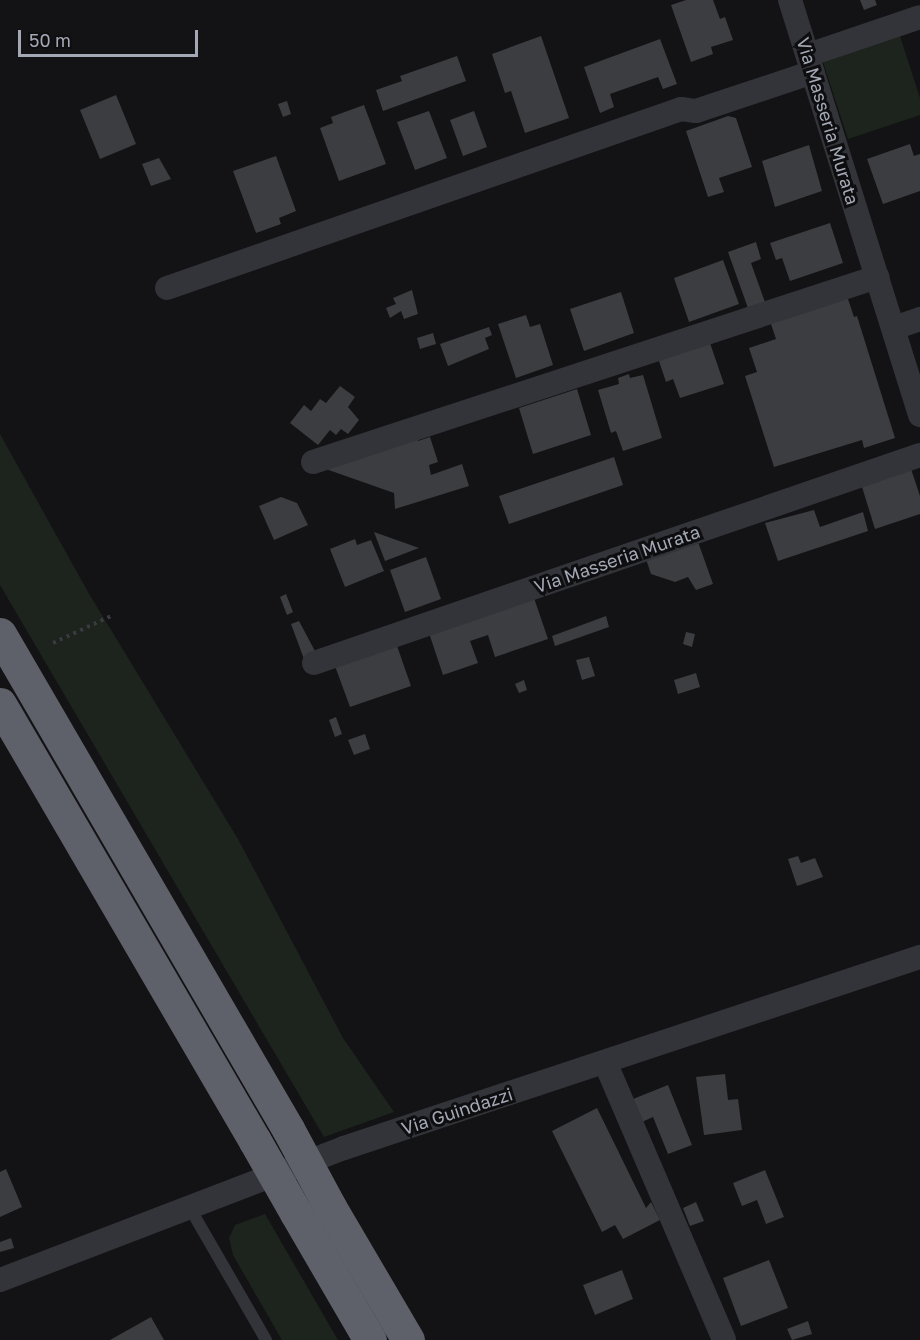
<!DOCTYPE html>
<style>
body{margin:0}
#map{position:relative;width:920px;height:1340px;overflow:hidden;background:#131214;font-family:"Golos Text",sans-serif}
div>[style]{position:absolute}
.green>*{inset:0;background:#1d241e}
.building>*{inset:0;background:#3c3d41}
.path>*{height:4px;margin-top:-2px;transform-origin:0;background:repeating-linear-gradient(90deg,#393b40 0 3px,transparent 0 7.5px)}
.lane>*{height:12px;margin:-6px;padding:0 6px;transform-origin:6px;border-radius:6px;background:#333439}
.street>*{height:24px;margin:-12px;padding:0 12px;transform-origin:12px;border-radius:12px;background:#333439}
.highway>*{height:33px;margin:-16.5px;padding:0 16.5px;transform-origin:16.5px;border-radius:16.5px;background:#5f616a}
.highway-bridge>*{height:33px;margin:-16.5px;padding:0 16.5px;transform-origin:16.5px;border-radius:16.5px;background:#5f616a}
span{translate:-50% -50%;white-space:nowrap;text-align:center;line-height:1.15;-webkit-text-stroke:6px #0e0d0f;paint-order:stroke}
.street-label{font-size:18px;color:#a3a8b5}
.scale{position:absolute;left:18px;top:30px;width:180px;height:27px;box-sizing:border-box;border:3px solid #a3a8b5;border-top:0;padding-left:8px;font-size:18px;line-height:21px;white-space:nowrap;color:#a3a8b5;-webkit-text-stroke:4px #0e0d0f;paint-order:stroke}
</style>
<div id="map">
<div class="green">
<div style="clip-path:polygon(899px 33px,920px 98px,920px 115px,848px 139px,822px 59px)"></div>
<div style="clip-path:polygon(0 434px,88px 592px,238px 839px,343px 1038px,394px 1112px,324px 1137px,0 585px)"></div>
<div style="clip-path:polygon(265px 1214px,338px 1340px,282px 1340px,233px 1255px,229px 1238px,235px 1225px)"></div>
</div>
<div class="building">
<div style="clip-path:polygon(686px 0,713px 0,720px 19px,725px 17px,733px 40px,711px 47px,713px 54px,691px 62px,671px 5px)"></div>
<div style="clip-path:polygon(860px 0,875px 0,877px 5px,864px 10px)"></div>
<div style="clip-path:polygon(541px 36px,569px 118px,525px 133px,511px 91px,505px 93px,492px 54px)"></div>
<div style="clip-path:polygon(660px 39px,677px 84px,663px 89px,658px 77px,610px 94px,614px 107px,600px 113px,584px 67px)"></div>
<div style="clip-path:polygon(457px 56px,466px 81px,383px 111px,376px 90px,402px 81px,400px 76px)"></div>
<div style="clip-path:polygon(116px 95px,136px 144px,100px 159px,80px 110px)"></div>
<div style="clip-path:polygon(287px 101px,291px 114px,283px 117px,278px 104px)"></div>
<div style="clip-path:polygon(364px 105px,386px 164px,339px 181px,320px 128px,333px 123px,331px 117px)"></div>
<div style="clip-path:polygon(429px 111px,447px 158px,415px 170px,397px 122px)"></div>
<div style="clip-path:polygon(474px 111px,487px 147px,463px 156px,450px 120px)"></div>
<div style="clip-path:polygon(728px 116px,736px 118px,752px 167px,719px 178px,724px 192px,708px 197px,686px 131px)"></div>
<div style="clip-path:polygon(910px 144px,914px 156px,920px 154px,920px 191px,883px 204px,867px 159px)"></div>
<div style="clip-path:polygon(809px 145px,822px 191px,775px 207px,762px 161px)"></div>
<div style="clip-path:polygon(276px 156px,296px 211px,279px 218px,281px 224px,256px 233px,233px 171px)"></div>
<div style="clip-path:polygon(159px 158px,171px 179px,151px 186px,142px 164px)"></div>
<div style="clip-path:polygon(830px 223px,843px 263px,790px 281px,782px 258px,776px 260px,770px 243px)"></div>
<div style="clip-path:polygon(756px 242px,761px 259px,751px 263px,766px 305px,749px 311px,728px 252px)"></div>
<div style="clip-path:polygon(723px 260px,739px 304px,689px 322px,674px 278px)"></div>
<div style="clip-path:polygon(412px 290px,418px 314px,404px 319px,401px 311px,390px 318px,386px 308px,396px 304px,393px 298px)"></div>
<div style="clip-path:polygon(621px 292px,634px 333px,584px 351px,570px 309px)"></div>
<div style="clip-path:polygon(847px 296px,854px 317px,857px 316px,895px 438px,864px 448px,862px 440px,774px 467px,745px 376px,757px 372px,749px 348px,776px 339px,770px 321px)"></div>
<div style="clip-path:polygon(526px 315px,530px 327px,540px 324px,553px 365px,516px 378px,498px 324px)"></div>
<div style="clip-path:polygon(489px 327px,492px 335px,485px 338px,489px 349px,448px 366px,440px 344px)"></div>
<div style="clip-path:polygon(433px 333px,436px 344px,420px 349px,417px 338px)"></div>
<div style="clip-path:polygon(710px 343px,724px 384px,680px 398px,673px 379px,666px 382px,656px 352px)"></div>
<div style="clip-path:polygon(629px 374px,630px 378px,643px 375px,662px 438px,623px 451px,616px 431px,611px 433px,598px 390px,619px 384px,618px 378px)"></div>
<div style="clip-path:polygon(340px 386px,355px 397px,348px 407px,359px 420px,348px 434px,341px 429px,336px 435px,330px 430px,318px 445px,290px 423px,304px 405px,311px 411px,320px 399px,326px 403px)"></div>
<div style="clip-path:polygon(577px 389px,591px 435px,533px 454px,519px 408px)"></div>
<div style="clip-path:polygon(417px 437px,418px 441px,430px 437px,438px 462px,429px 465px,431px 475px,462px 464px,469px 486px,395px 509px,394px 493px,323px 468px)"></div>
<div style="clip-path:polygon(614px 457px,623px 485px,509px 524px,499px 496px)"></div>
<div style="clip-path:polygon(911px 469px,920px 496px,920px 514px,875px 529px,862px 487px)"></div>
<div style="clip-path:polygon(281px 497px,297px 503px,308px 525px,274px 540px,259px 506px)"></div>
<div style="clip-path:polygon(814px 510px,820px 527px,863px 512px,868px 531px,778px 561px,765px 523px)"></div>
<div style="clip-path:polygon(374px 532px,419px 548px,385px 561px)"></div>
<div style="clip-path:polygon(355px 539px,357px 545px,371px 540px,384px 571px,345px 587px,330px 549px)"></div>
<div style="clip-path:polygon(697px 539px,713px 584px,696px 590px,688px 577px,675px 582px,651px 574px,645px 556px)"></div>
<div style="clip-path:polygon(426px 557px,441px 599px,405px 612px,390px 570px)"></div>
<div style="clip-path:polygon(532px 592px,548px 639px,495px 657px,488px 635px,470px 641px,478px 663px,443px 675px,428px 630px)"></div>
<div style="clip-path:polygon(286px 594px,293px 612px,287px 615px,280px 597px)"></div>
<div style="clip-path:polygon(606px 616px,609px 627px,555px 646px,552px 636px)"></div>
<div style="clip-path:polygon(299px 621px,316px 653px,304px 659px,291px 624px)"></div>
<div style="clip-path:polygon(686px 632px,695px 634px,692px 647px,683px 644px)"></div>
<div style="clip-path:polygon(396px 643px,411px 686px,350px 707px,335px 666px)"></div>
<div style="clip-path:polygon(589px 657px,595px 676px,582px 680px,576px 660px)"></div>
<div style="clip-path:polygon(696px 673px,700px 687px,678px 694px,674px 680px)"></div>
<div style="clip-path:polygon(524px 680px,527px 690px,519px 693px,515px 684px)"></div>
<div style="clip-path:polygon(336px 717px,342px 734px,335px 737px,329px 720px)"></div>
<div style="clip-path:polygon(365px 734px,370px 749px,354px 755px,348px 740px)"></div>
<div style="clip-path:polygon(798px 856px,801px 863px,815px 858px,823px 877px,797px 886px,788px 859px)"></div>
<div style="clip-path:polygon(725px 1074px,728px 1100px,738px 1099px,742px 1130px,704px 1135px,696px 1077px)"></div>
<div style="clip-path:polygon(668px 1085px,692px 1145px,668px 1154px,653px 1117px,642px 1122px,633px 1099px)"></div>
<div style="clip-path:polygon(597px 1108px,646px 1208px,651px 1202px,660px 1220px,623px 1239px,615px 1225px,602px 1232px,552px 1131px)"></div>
<div style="clip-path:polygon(6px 1169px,22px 1207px,0 1217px,0 1172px)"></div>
<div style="clip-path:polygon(765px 1170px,784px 1217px,766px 1224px,757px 1200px,742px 1206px,733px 1183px)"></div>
<div style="clip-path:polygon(696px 1202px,704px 1221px,690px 1226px,683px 1208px)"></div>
<div style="clip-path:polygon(11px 1238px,14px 1248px,0 1252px,0 1242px)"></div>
<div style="clip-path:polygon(769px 1260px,788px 1308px,741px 1326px,723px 1278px)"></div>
<div style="clip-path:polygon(622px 1270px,633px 1299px,595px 1315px,583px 1285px)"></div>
<div style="clip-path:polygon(151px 1317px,164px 1340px,110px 1340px)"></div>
<div style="clip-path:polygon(808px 1321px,812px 1334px,792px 1340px,787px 1329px)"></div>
</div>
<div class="path">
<div style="left:53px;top:643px;width:64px;rotate:-25deg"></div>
</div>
<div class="lane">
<div style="left:191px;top:1210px;width:150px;rotate:60deg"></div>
</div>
<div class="street">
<div style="left:790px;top:0;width:435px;rotate:72.6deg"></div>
<div style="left:808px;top:55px;width:118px;rotate:-18.7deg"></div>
<div style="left:167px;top:288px;width:544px;rotate:-19.2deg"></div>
<div style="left:681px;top:109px;width:15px;rotate:8deg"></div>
<div style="left:696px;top:111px;width:123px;rotate:-18.4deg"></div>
<div style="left:894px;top:328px;width:28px;rotate:-19deg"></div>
<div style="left:313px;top:462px;width:594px;rotate:-18.16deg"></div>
<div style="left:314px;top:663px;width:641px;rotate:-18.94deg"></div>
<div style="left:605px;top:1062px;width:302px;rotate:66.8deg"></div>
<div style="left:0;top:1280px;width:368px;rotate:-21deg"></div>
<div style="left:344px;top:1148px;width:607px;rotate:-18.35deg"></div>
</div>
<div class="highway">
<div style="left:0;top:634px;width:573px;rotate:59.81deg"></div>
<div style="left:0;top:704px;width:506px;rotate:59.74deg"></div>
<div style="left:330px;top:1207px;width:154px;rotate:59.6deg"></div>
<div style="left:296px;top:1213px;width:147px;rotate:59.8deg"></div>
</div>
<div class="highway-bridge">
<div style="left:288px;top:1129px;width:89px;rotate:61.7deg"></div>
<div style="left:255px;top:1141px;width:83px;rotate:60.3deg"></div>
</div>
<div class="street-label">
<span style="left:828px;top:121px;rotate:73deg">Via Masseria Murata</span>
<span style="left:617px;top:559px;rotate:-19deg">Via Masseria Murata</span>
<span style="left:457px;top:1111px;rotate:-18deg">Via Guindazzi</span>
</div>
<div class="scale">50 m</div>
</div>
